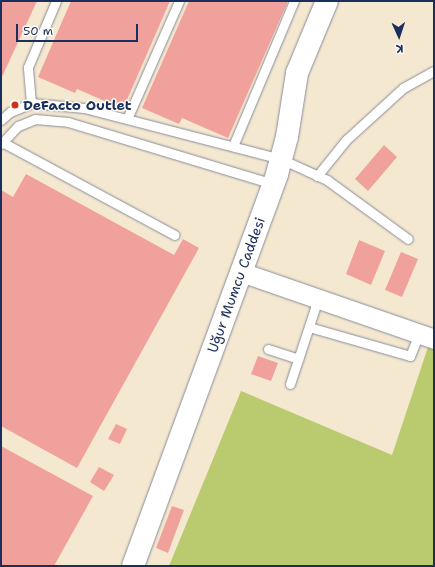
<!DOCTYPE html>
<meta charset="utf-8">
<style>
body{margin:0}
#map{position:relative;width:435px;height:567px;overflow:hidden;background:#f5e8d1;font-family:"Shantell Sans",sans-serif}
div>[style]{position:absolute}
.green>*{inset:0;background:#b9cb6e}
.building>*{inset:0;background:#f1a19b}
.roads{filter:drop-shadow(0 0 1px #888c98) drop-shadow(0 0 1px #888c98)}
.lane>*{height:9px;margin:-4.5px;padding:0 4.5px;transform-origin:4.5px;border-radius:4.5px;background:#fff}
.street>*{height:19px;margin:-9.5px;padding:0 9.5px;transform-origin:9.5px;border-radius:9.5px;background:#fff}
.secondary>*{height:22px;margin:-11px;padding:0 11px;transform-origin:11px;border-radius:11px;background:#fff}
.dots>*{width:11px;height:11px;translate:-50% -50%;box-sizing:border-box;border:2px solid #fdfcf7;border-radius:50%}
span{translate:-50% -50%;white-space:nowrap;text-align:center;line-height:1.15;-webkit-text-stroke:3px #fdfcf7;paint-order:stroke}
.poi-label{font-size:14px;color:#1b2f5e;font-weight:700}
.left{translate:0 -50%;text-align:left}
.street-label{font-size:14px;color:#1b2f5e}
.frame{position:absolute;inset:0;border:2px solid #1b2f5e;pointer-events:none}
.north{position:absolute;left:379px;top:16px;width:40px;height:40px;-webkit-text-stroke:3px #fdfcf7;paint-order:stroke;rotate:177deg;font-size:11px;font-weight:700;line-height:16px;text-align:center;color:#1b2f5e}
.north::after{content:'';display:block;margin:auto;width:14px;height:18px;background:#1b2f5e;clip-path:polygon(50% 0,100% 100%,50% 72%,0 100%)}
.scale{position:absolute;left:16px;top:24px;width:122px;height:18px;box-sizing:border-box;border:2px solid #1b2f5e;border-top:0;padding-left:5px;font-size:12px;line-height:14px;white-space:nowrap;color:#1b2f5e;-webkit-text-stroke:3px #fdfcf7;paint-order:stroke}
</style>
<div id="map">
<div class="green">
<div style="clip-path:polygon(429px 344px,434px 346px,434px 566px,169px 566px,241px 391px,392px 455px)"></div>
</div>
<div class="building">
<div style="clip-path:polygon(1px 1px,37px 1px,1px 79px)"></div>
<div style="clip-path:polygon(71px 1px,170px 1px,123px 109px,77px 89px,75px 93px,38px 77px)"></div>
<div style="clip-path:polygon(189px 1px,288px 1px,228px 138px,182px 118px,179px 124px,142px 108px)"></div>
<div style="clip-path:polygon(384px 145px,397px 157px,368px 191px,355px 179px)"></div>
<div style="clip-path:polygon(26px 174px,174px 255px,183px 239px,199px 248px,77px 468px,1px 426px,1px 190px,13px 197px)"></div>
<div style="clip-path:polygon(359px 240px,385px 251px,371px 285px,346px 274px)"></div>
<div style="clip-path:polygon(401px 252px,418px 259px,402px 297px,385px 290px)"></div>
<div style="clip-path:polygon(258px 356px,278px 363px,271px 381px,251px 374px)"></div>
<div style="clip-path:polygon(116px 424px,127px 429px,120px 444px,108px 439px)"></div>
<div style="clip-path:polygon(1px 446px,93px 496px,54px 566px,1px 566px)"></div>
<div style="clip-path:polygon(99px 467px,114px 475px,104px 491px,90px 482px)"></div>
<div style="clip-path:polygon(172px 506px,184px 510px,168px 553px,156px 548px)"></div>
</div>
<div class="roads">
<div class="lane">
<div style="left:31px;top:103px;width:36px;rotate:-95deg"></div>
<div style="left:28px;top:67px;width:72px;rotate:-67deg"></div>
<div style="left:127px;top:119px;width:129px;rotate:-66.2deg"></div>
<div style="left:1px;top:120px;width:12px;rotate:-42deg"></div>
<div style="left:10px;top:112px;width:24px;rotate:-22deg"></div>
<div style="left:32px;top:103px;width:52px;rotate:5.5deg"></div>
<div style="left:84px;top:108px;width:203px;rotate:14.5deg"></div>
<div style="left:281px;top:159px;width:51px;rotate:24.5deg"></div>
<div style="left:327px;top:180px;width:100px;rotate:36.1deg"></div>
<div style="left:2px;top:142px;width:196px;rotate:28.3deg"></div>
<div style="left:1px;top:144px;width:25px;rotate:-47deg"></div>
<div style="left:18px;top:126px;width:18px;rotate:-22deg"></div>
<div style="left:35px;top:119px;width:33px;rotate:5deg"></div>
<div style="left:68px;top:122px;width:214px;rotate:16.8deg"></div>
<div style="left:233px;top:146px;width:157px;rotate:-67.2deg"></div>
<div style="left:317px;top:176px;width:46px;rotate:-51.1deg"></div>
<div style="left:346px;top:140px;width:77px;rotate:-42.4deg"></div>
<div style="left:403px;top:88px;width:35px;rotate:-29deg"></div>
<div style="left:309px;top:327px;width:105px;rotate:16deg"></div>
<div style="left:410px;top:356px;width:24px;rotate:-68deg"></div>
<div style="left:268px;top:349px;width:32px;rotate:18deg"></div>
<div style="left:290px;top:384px;width:89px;rotate:-71.8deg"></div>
</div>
<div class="street">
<div style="left:241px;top:272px;width:204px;rotate:19.1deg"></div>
</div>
<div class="secondary">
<div style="left:133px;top:566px;width:418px;rotate:-69.8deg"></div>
<div style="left:277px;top:174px;width:38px;rotate:-75deg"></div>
<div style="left:287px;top:137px;width:65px;rotate:-81.1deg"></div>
<div style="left:297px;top:73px;width:78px;rotate:-67.4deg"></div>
</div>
</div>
<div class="dots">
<div style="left:15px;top:105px;background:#c8321e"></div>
</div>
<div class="poi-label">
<span class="left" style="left:23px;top:105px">DeFacto Outlet</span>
</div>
<div class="street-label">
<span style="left:236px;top:285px;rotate:-70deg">Uğur Mumcu Caddesi</span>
</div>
<div class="frame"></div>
<div class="north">K</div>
<div class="scale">50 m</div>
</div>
